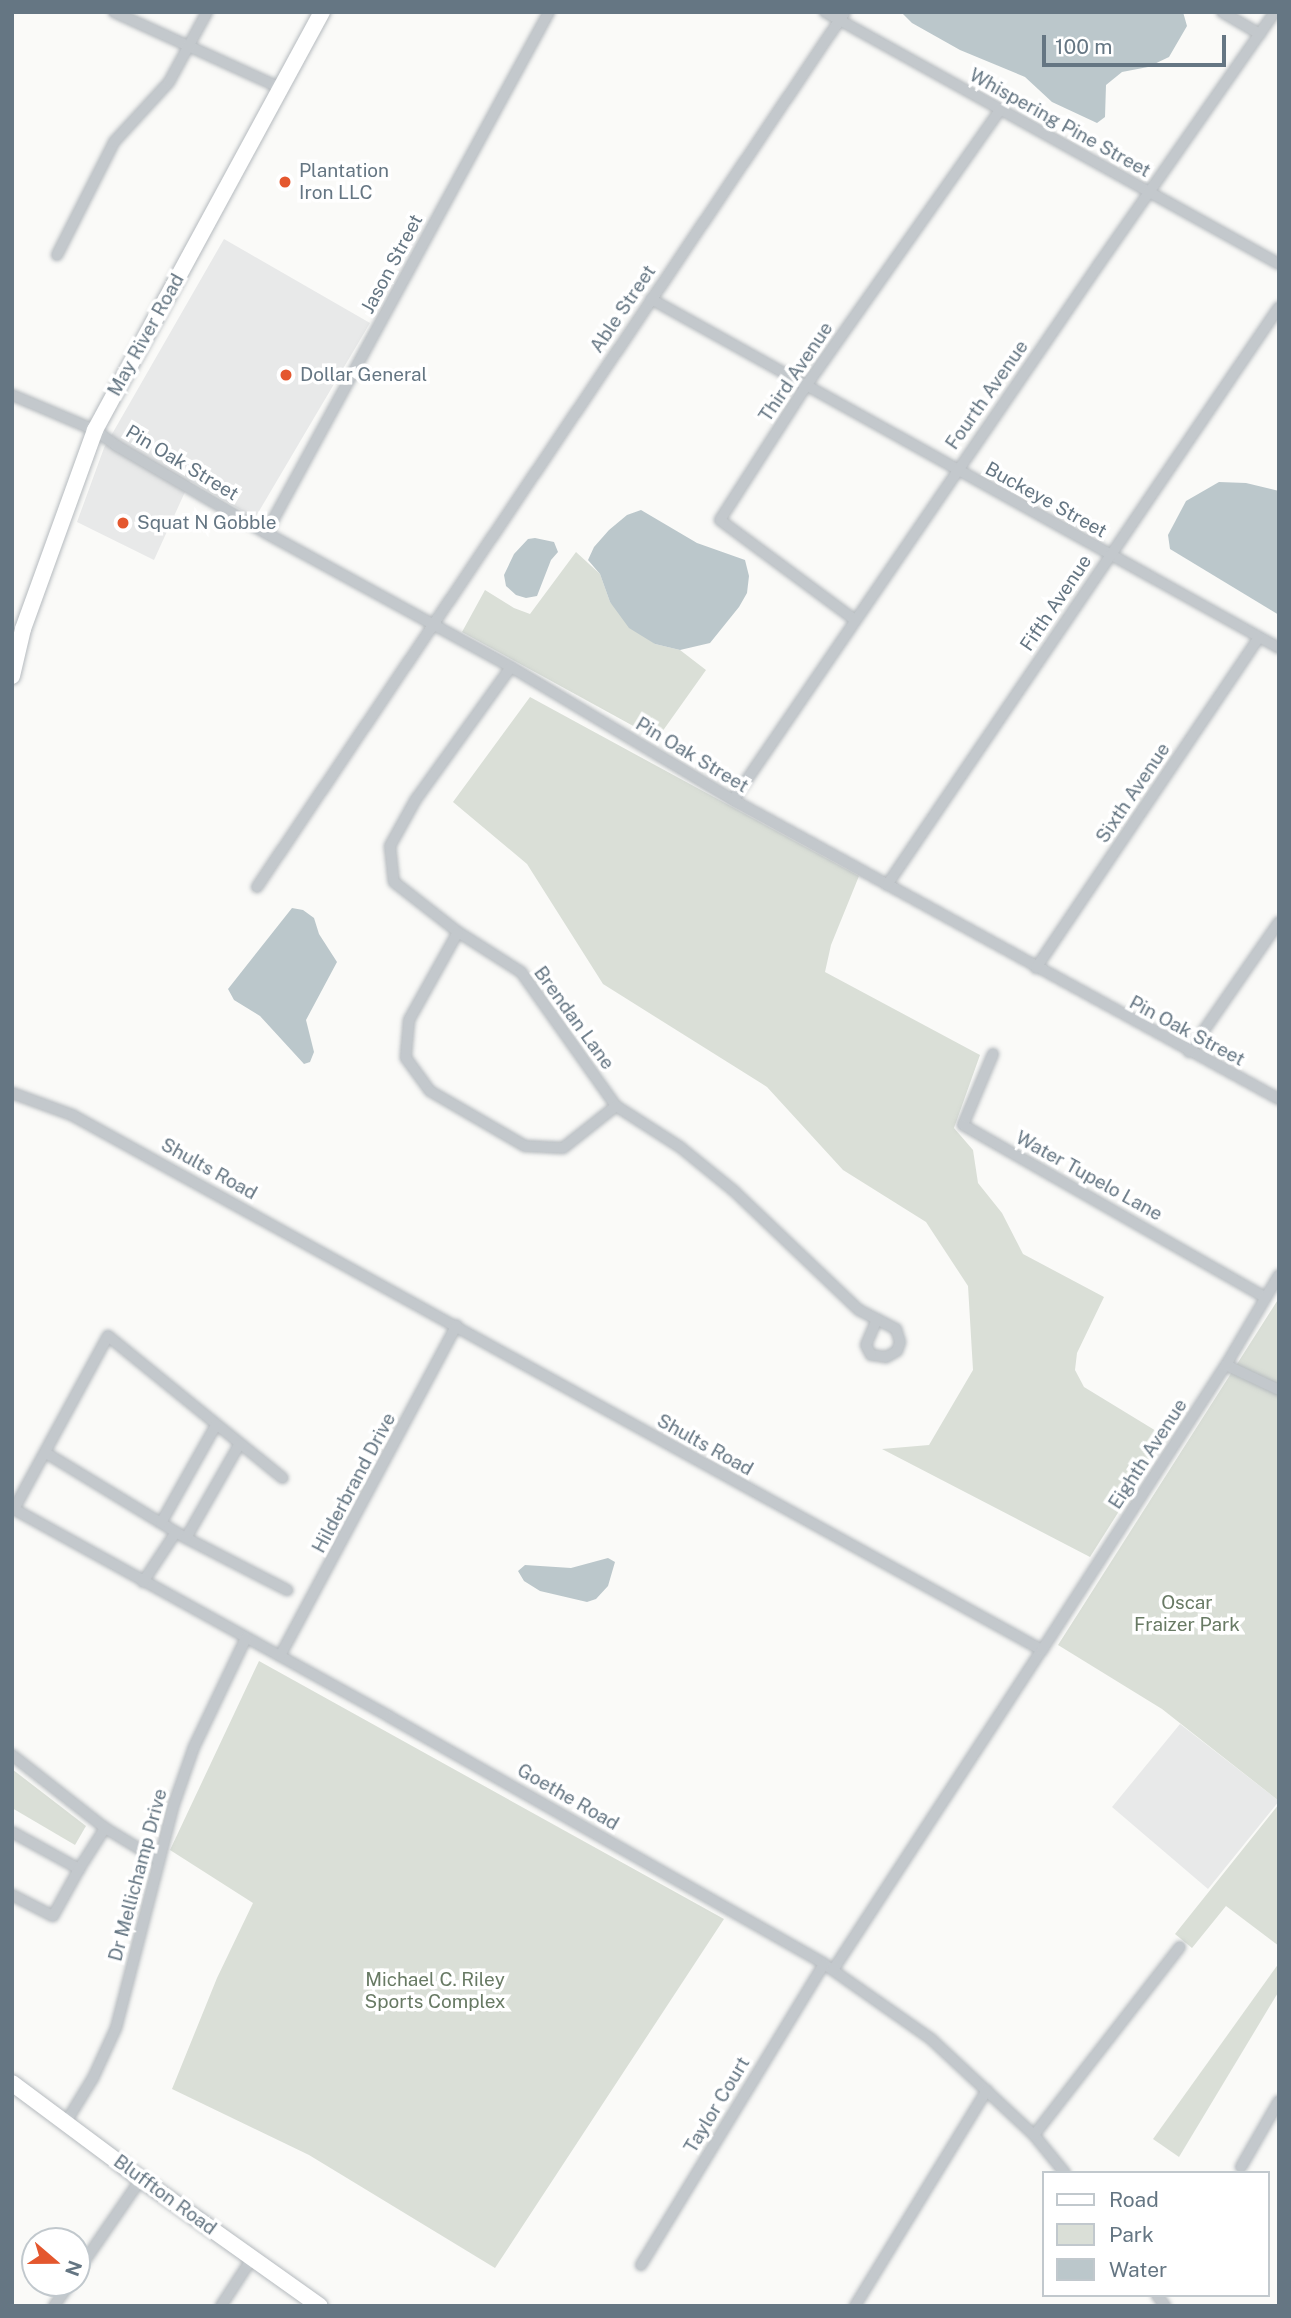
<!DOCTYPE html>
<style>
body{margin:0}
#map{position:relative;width:1291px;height:2318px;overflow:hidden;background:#fafaf8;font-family:"Public Sans",sans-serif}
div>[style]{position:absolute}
.built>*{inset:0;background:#e8e9e9}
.green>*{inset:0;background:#dadfd7}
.water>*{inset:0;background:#bbc7cb}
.roads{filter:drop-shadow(0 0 2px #b5babe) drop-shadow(0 0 2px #b5babe)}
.street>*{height:10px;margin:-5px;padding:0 5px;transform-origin:5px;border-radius:5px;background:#c3c8cc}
.primary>*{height:16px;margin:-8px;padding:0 8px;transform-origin:8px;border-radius:8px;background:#fff}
.dots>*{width:19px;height:19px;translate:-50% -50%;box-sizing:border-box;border:4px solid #fff;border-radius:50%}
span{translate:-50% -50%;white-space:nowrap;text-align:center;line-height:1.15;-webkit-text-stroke:7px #fff;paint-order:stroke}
.street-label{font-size:19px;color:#657683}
.poi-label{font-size:19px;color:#657683}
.left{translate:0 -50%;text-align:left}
.park-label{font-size:19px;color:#687a64}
.frame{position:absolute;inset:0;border:14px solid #657683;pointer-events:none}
.legend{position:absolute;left:1042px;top:2171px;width:228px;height:126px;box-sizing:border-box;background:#fff;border:2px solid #c1c8cd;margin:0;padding:9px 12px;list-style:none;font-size:21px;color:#657683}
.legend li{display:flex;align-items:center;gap:14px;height:35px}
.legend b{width:35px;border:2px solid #c1c8cd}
.north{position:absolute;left:21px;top:2227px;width:70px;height:70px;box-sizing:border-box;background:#fff;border:2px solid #c1c8cd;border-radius:50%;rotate:110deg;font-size:19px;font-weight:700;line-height:28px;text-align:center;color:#657683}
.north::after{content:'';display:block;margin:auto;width:24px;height:32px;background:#e4572e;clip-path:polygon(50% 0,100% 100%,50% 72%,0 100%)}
.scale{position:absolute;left:1042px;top:35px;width:184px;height:32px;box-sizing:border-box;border:4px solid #657683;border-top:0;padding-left:9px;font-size:21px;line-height:24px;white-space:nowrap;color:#657683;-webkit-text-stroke:5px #fff;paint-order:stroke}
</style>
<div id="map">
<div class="built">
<div style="clip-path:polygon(224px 239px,370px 323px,255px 518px,190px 481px,154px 560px,77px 522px,104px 448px)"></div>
<div style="clip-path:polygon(1180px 1724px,1279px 1801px,1208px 1889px,1112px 1807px)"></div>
</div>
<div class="green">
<div style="clip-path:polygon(576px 552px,600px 574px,610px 602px,655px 644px,680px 650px,706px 670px,657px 739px,462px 632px,485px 590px,514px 608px,530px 614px)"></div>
<div style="clip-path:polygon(530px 697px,859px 876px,831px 945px,825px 972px,980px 1055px,954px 1128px,973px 1150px,978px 1183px,1002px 1213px,1023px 1254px,1104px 1297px,1077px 1353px,1075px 1370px,1084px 1387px,1166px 1437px,1090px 1557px,882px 1449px,929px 1445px,973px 1370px,968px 1286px,926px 1222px,843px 1170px,767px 1087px,603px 984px,527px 864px,453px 802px)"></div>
<div style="clip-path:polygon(1279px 1298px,1279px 1801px,1162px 1709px,1058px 1645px)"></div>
<div style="clip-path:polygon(259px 1661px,724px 1919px,495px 2268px,309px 2155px,172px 2089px,217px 1978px,253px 1903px,170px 1850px)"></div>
<div style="clip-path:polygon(12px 1769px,86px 1826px,75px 1845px,12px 1808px)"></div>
<div style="clip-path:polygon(1279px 1804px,1279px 1946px,1226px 1906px,1192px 1948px,1175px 1934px)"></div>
<div style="clip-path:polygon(1279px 1963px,1279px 1991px,1179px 2157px,1153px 2139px)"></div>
</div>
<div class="water">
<div style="clip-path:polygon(901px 12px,1183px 12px,1187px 26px,1169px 57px,1148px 67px,1122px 72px,1106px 85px,1105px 117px,1097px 123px,1052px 102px,1025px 77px,960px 50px,912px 23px)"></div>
<div style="clip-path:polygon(1219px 482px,1246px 483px,1279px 491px,1279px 615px,1170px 549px,1168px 535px,1186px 501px)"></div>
<div style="clip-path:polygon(641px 510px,697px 543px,745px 560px,749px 576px,747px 593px,739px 607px,710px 643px,680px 650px,655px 644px,629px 628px,610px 602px,600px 574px,588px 560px,594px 547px,609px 530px,627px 515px)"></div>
<div style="clip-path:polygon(535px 538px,554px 542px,558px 552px,551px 560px,537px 596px,526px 598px,516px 595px,506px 586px,504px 575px,514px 554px,528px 539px)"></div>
<div style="clip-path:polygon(292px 908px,303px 910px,314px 918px,319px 934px,337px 962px,306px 1020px,314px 1052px,310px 1062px,304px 1064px,260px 1016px,234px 1000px,228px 989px)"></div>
<div style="clip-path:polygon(608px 1558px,615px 1562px,608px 1586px,596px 1599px,587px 1602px,540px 1591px,524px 1581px,518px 1571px,525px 1565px,571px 1568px)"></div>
</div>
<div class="roads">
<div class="street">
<div style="left:114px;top:12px;width:183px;rotate:24.5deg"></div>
<div style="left:825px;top:12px;width:519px;rotate:29.03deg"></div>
<div style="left:1222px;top:12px;width:44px;rotate:30.1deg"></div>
<div style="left:57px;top:255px;width:127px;rotate:-63.2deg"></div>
<div style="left:114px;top:142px;width:81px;rotate:-47.5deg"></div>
<div style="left:169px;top:82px;width:80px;rotate:-61.5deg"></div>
<div style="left:651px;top:299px;width:718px;rotate:29.06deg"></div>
<div style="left:12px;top:395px;width:90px;rotate:22.9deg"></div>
<div style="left:95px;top:430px;width:27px;rotate:36deg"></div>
<div style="left:117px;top:446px;width:173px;rotate:30.3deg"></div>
<div style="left:266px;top:533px;width:279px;rotate:28.7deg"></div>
<div style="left:511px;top:667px;width:259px;rotate:30.9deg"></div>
<div style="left:733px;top:800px;width:623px;rotate:28.71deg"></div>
<div style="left:266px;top:533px;width:593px;rotate:-61.49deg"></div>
<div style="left:855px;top:620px;width:168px;rotate:-143.5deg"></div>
<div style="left:720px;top:520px;width:159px;rotate:-57.3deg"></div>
<div style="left:806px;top:386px;width:337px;rotate:-54.9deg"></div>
<div style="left:511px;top:667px;width:163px;rotate:125.7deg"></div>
<div style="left:416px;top:799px;width:54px;rotate:119deg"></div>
<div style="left:390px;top:846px;width:36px;rotate:84deg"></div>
<div style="left:394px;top:882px;width:81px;rotate:38deg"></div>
<div style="left:458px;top:932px;width:75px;rotate:32.4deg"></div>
<div style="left:521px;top:972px;width:164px;rotate:54.7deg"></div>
<div style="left:616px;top:1106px;width:76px;rotate:32.6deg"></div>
<div style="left:680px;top:1147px;width:70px;rotate:39.2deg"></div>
<div style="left:734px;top:1191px;width:173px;rotate:43.6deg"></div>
<div style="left:859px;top:1310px;width:42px;rotate:27.2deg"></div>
<div style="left:896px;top:1329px;width:14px;rotate:73deg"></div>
<div style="left:900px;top:1342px;width:9px;rotate:108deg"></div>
<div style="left:897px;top:1351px;width:13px;rotate:151deg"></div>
<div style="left:886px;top:1357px;width:15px;rotate:-172deg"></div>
<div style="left:871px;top:1355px;width:11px;rotate:-117deg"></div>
<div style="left:866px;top:1345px;width:28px;rotate:-67deg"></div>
<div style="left:733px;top:800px;width:649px;rotate:-55.67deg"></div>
<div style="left:1099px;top:264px;width:307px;rotate:-55.1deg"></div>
<div style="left:887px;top:885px;width:698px;rotate:-55.85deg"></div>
<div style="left:257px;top:887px;width:1054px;rotate:-56.1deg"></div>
<div style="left:458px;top:932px;width:101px;rotate:119.1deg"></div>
<div style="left:409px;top:1020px;width:38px;rotate:95deg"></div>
<div style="left:406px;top:1058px;width:41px;rotate:54deg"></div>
<div style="left:430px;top:1091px;width:110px;rotate:30.1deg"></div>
<div style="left:525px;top:1146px;width:38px;rotate:3deg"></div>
<div style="left:563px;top:1148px;width:68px;rotate:-38.4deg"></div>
<div style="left:1036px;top:968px;width:398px;rotate:-56deg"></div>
<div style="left:1189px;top:1052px;width:158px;rotate:-55.3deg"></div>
<div style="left:993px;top:1054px;width:77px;rotate:112.9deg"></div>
<div style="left:963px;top:1125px;width:348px;rotate:29.7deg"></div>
<div style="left:12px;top:1093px;width:64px;rotate:20.1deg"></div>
<div style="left:72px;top:1115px;width:1108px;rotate:28.88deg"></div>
<div style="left:1226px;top:1365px;width:59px;rotate:25.3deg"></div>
<div style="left:46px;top:1453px;width:164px;rotate:31.3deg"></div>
<div style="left:186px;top:1538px;width:114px;rotate:27.2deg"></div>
<div style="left:12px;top:1508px;width:432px;rotate:28.9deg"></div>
<div style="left:390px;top:1717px;width:499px;rotate:29.6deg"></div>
<div style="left:824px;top:1964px;width:131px;rotate:35deg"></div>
<div style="left:931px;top:2039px;width:141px;rotate:43deg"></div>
<div style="left:1034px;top:2135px;width:49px;rotate:50.8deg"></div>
<div style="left:14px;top:1509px;width:197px;rotate:-61.5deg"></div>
<div style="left:108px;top:1336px;width:225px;rotate:39.1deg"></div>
<div style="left:161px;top:1523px;width:112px;rotate:-60.7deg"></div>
<div style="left:186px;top:1538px;width:107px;rotate:-60.3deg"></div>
<div style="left:143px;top:1582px;width:60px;rotate:-56.6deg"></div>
<div style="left:280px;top:1656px;width:375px;rotate:-61.9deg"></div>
<div style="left:12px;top:1755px;width:118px;rotate:38.1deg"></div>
<div style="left:105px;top:1828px;width:62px;rotate:31.1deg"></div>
<div style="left:12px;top:1832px;width:77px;rotate:28.9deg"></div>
<div style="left:79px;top:1869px;width:49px;rotate:-57.6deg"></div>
<div style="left:12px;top:1895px;width:46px;rotate:27.1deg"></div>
<div style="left:53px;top:1916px;width:54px;rotate:-61deg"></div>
<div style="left:833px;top:1970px;width:382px;rotate:-56.9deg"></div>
<div style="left:1042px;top:1650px;width:339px;rotate:-57.2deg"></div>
<div style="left:1226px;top:1365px;width:104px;rotate:-59.5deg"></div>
<div style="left:66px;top:2122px;width:52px;rotate:-58.5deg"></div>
<div style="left:93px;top:2078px;width:55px;rotate:-65.3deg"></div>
<div style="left:116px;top:2028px;width:231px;rotate:-75.5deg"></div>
<div style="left:174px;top:1804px;width:60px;rotate:-70.7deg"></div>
<div style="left:194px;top:1747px;width:121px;rotate:-64.5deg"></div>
<div style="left:1034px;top:2135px;width:238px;rotate:-52.2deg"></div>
<div style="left:1241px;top:2167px;width:76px;rotate:-60.1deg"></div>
<div style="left:641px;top:2265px;width:352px;rotate:-58.7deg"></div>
<div style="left:77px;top:2272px;width:113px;rotate:-55.5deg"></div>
<div style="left:1157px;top:2295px;width:14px;rotate:54deg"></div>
<div style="left:54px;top:2306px;width:28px;rotate:-55deg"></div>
<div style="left:221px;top:2306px;width:59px;rotate:-56.9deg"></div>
<div style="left:855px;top:2306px;width:253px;rotate:-58.6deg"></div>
</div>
<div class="primary">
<div style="left:12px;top:676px;width:48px;rotate:-76.8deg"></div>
<div style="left:23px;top:629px;width:212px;rotate:-70.1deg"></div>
<div style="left:95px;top:430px;width:476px;rotate:-61.5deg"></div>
<div style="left:12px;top:2083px;width:161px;rotate:36.7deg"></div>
<div style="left:141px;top:2179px;width:219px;rotate:35.4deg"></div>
</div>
</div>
<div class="dots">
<div style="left:285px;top:182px;background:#e4572e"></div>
<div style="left:286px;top:375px;background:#e4572e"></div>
<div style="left:123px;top:523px;background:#e4572e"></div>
</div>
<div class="street-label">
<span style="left:1060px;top:123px;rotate:29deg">Whispering Pine Street</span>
<span style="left:392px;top:264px;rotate:-62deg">Jason Street</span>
<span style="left:623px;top:309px;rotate:-56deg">Able Street</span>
<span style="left:146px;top:335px;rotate:-61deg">May River Road</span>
<span style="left:796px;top:372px;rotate:-56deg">Third Avenue</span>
<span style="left:987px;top:395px;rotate:-55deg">Fourth Avenue</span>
<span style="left:182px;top:463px;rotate:31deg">Pin Oak Street</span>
<span style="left:1046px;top:500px;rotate:29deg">Buckeye Street</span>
<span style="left:1056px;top:603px;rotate:-56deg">Fifth Avenue</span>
<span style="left:692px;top:755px;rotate:31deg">Pin Oak Street</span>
<span style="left:1133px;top:793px;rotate:-56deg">Sixth Avenue</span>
<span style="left:574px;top:1018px;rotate:54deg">Brendan Lane</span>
<span style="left:1187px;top:1031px;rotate:28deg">Pin Oak Street</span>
<span style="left:209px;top:1169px;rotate:29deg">Shults Road</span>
<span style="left:1089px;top:1176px;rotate:29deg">Water Tupelo Lane</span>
<span style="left:705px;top:1445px;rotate:29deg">Shults Road</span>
<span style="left:1148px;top:1454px;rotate:-57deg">Eighth Avenue</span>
<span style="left:354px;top:1483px;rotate:-62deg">Hilderbrand Drive</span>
<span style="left:568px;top:1797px;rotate:30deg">Goethe Road</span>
<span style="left:138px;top:1875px;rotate:-75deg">Dr Mellichamp Drive</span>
<span style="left:717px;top:2105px;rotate:-59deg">Taylor Court</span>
<span style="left:165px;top:2195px;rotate:36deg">Bluffton Road</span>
</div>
<div class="poi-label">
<span class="left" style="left:299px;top:182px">Plantation<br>Iron LLC</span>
<span class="left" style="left:300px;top:375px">Dollar General</span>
<span class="left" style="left:137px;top:523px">Squat N Gobble</span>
</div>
<div class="park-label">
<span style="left:1187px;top:1614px">Oscar<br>Fraizer Park</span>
<span style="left:435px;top:1991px">Michael C. Riley<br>Sports Complex</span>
</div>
<div class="frame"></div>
<ul class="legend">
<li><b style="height:9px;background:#fff"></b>Road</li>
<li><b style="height:19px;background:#dadfd7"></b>Park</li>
<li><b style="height:19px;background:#bbc7cb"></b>Water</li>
</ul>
<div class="north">N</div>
<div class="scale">100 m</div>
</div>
